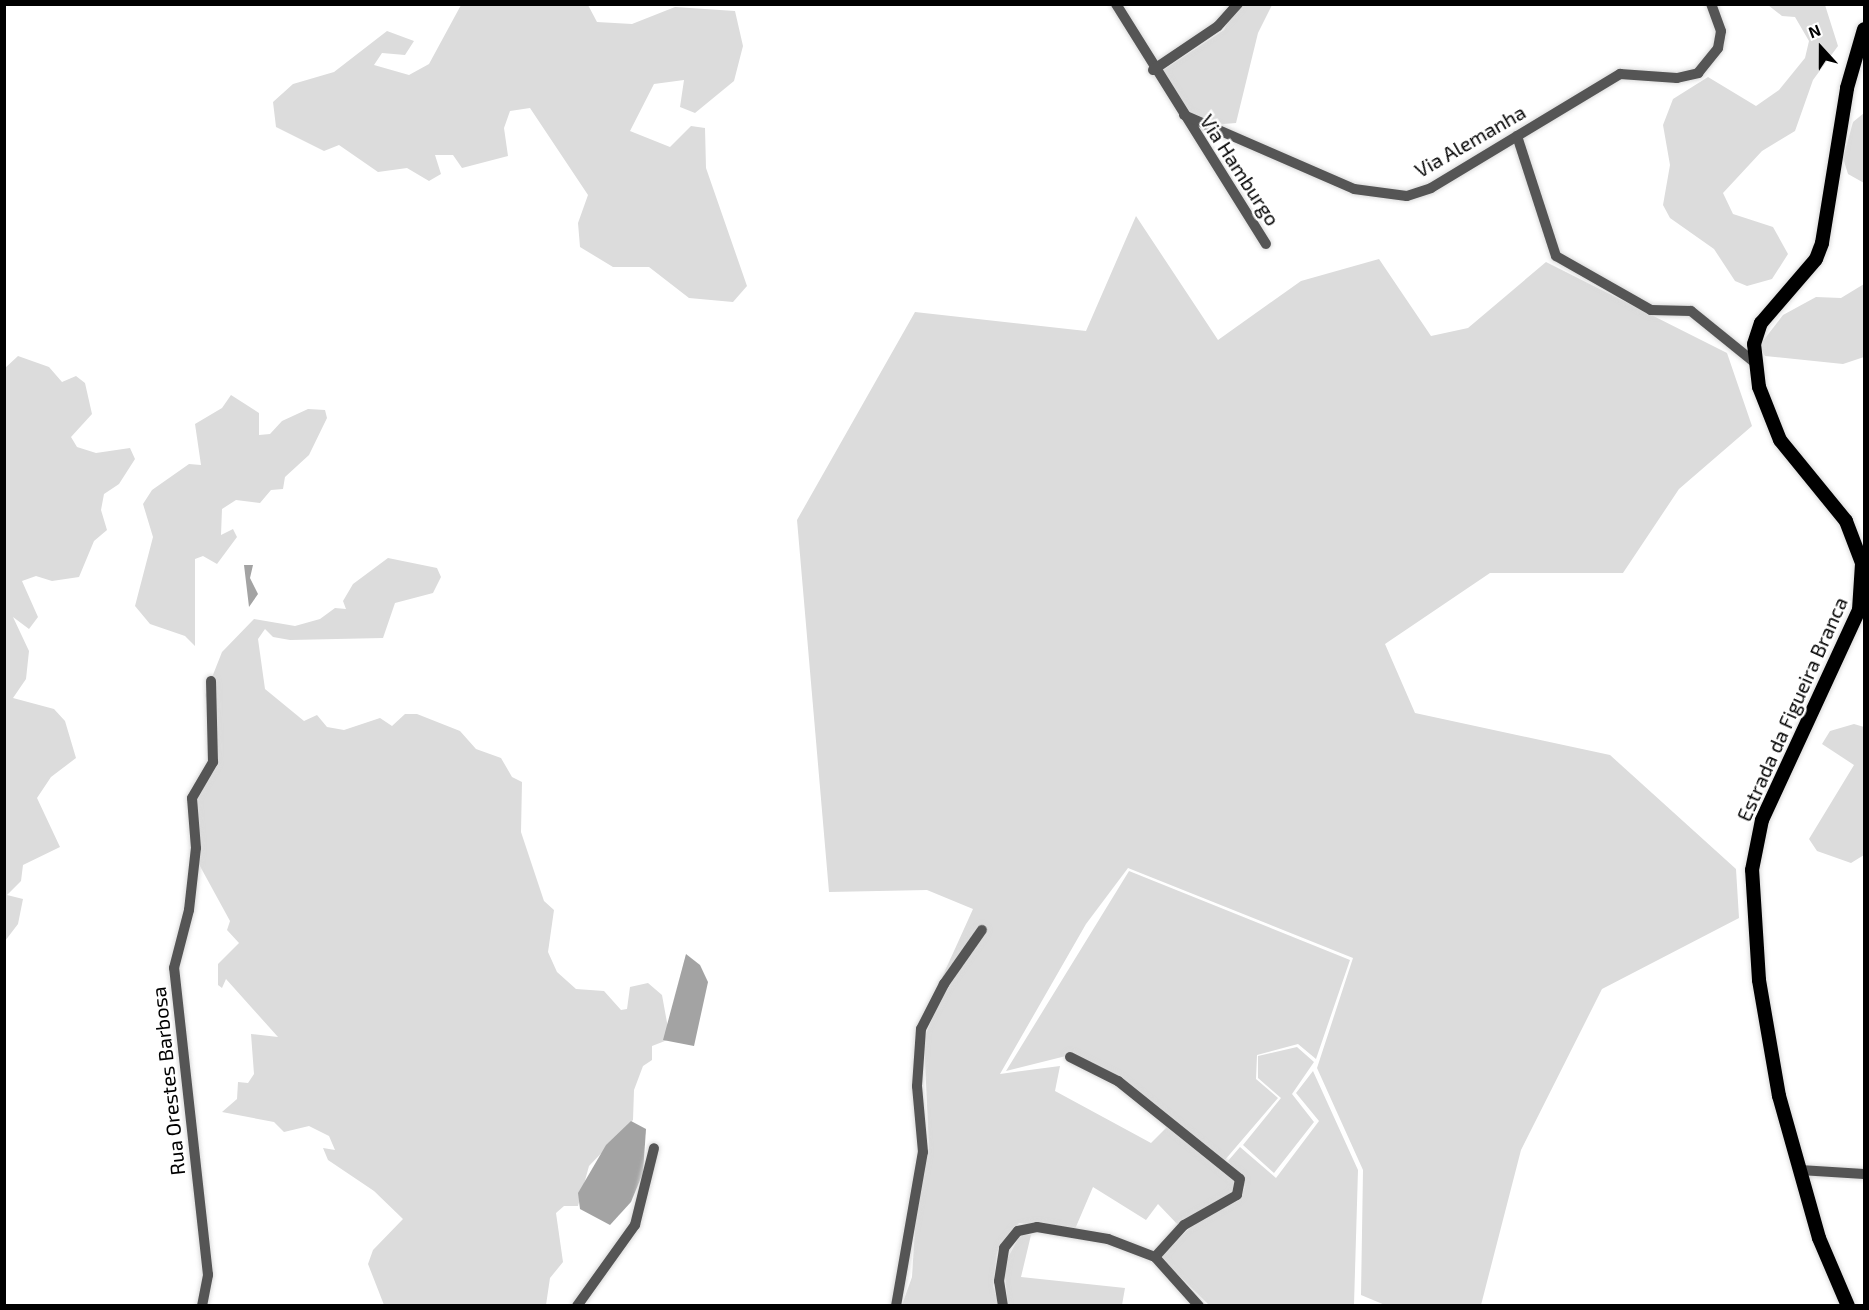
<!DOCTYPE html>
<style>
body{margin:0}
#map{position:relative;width:1869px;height:1310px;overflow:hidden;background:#fff;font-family:"Exo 2",sans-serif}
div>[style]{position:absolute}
.green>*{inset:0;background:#dcdcdc}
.water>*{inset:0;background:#a3a3a3}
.roads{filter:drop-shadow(0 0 2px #dbdbdb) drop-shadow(0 0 2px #dbdbdb)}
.minor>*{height:10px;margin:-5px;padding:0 5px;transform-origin:5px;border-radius:5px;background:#555}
.major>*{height:14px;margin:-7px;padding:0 7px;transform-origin:7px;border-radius:7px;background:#000}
span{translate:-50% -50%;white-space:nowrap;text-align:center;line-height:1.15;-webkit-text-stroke:5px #fff;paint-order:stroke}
.street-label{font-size:20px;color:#000}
.frame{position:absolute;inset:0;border:6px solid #000;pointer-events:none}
.north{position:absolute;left:1791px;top:18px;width:60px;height:60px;-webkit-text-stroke:4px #fff;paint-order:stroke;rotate:339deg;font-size:16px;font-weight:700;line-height:24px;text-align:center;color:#000}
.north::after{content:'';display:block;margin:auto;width:21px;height:27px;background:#000;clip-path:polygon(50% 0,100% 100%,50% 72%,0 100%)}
</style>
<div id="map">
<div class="green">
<div style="clip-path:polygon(461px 5px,588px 5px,597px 22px,632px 24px,675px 7px,735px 11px,743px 46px,734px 81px,695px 113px,680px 107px,684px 80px,654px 84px,630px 131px,670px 147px,691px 126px,705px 128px,706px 168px,747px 286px,733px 302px,689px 298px,649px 267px,613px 267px,580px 247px,578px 223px,588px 195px,530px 108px,510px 111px,504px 128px,508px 156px,462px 168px,453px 155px,435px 155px,441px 174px,429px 181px,407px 168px,378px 172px,339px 145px,324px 151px,276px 127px,273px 102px,293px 84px,334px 72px,387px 31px,414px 41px,405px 55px,382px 53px,374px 65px,409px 75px,429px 64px)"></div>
<div style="clip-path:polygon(1236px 5px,1272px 5px,1258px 33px,1236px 123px,1212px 125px,1185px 112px,1162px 71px,1224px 30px)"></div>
<div style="clip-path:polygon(1768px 5px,1825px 5px,1838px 46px,1813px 80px,1795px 131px,1762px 151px,1723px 193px,1733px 214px,1773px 227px,1788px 254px,1772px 279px,1747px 286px,1735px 281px,1714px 249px,1670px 218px,1663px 205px,1670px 165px,1663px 125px,1673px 99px,1708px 77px,1756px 106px,1779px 90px,1805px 58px,1809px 41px,1795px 17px,1782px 16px)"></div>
<div style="clip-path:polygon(1864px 113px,1864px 183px,1848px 174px,1843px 158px,1853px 122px)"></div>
<div style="clip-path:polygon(1136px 216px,1218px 340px,1301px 281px,1379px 259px,1431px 336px,1468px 328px,1546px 262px,1727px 353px,1752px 426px,1679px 489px,1623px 573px,1490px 573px,1385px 644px,1415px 713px,1610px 755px,1736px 869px,1739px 918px,1602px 989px,1521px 1150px,1481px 1305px,1385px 1305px,1361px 1295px,1363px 1170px,1317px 1068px,1353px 958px,1128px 868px,1086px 924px,1000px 1074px,1060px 1066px,1055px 1091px,1151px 1143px,1169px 1125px,1237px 1180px,1231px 1195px,1179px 1226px,1158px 1204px,1146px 1220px,1093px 1187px,1075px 1229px,1019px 1223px,997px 1252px,993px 1286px,999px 1305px,902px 1305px,912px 1277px,917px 1196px,929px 1148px,924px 1039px,942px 994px,985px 926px,978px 927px,935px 993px,973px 909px,927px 890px,829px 892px,797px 520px,915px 312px,1086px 331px)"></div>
<div style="clip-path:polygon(1864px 284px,1864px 357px,1843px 364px,1765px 356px,1759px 346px,1783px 315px,1816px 297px,1841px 298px)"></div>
<div style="clip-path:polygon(18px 356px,49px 367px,62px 382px,76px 376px,85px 383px,92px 414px,71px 437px,77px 447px,96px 453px,130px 448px,135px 459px,119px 484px,104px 494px,101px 510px,107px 530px,94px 541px,79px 577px,52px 581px,36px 576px,22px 581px,38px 617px,29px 629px,13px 617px,29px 651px,26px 679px,13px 698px,54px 709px,65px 721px,76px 758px,51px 777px,37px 798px,60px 847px,23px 865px,21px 881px,7px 895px,23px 899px,18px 924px,5px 941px,4px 369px)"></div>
<div style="clip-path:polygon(231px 395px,259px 413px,259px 435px,270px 434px,282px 421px,308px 409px,325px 410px,327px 418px,309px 455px,285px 477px,283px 489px,271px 490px,260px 503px,236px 500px,222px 509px,221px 535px,233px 529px,237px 537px,217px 564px,203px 556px,195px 559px,195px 646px,185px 636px,150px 624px,135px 606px,153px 537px,143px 504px,152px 490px,189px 464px,201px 465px,195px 424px,222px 408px)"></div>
<div style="clip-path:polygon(388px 558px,437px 568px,441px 577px,433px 593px,395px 603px,383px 638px,290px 640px,273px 637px,265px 629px,258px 639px,265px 689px,304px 721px,317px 715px,327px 727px,344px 730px,380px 718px,392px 726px,405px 714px,417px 714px,460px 731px,476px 749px,501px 758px,512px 777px,522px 782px,521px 832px,544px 901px,554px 910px,548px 952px,557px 972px,576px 989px,604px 991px,621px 1010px,627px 1009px,630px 987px,648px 983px,662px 995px,670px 1039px,652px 1046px,652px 1060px,643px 1066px,634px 1090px,633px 1120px,589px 1166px,578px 1206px,564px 1206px,556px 1213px,563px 1262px,550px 1278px,546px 1305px,384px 1305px,368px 1264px,373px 1250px,403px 1219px,374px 1191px,328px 1160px,323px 1148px,335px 1150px,329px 1136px,309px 1126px,284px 1132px,274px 1122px,222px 1112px,237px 1099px,238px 1082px,248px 1083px,254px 1074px,251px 1034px,278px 1037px,226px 979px,222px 988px,218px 985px,218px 964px,239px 943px,227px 930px,230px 921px,195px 857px,195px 787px,209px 766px,214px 734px,205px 695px,222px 652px,254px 619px,295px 626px,320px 619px,335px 608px,346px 609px,343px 601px,353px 584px)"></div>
<div style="clip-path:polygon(1854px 724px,1864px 727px,1864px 855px,1851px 863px,1817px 851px,1809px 839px,1854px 765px,1822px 744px,1830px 731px)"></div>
<div style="clip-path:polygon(1129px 871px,1350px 960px,1316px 1059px,1298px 1044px,1257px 1055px,1256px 1079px,1278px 1098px,1224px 1161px,1116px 1078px,1070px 1055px,1006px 1071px)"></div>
<div style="clip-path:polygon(1297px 1047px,1314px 1062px,1292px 1094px,1314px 1122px,1274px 1173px,1243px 1145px,1281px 1098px,1258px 1078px,1258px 1056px)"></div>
<div style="clip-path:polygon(1313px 1071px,1358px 1170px,1354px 1305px,1209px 1305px,1160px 1257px,1201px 1217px,1238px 1201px,1245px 1187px,1228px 1161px,1240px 1147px,1276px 1178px,1319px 1121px,1296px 1093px)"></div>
<div style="clip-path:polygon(1020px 1235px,1031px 1235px,1021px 1277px,1125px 1288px,1122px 1305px,1008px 1305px,1004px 1265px)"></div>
</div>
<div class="water">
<div style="clip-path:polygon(244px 565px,253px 565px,250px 578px,258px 594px,249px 607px)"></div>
<div style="clip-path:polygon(686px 954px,700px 965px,708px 982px,694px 1046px,663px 1040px)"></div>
<div style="clip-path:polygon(631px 1121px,646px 1129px,643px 1173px,631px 1202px,610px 1225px,580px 1209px,578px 1193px,606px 1145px)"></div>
</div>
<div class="roads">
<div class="minor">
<div style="left:1116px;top:4px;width:283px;rotate:58deg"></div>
<div style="left:1153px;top:70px;width:78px;rotate:-34.1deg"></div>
<div style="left:1218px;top:26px;width:30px;rotate:-48deg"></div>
<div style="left:1184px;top:115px;width:185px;rotate:23.5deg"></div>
<div style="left:1354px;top:189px;width:53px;rotate:7.5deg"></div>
<div style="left:1407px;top:196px;width:25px;rotate:-18deg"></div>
<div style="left:1431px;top:188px;width:221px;rotate:-31.1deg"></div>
<div style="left:1620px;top:74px;width:57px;rotate:4deg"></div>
<div style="left:1677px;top:78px;width:22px;rotate:-13deg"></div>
<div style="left:1698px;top:73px;width:32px;rotate:-51deg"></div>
<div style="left:1718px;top:48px;width:17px;rotate:-80deg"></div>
<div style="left:1721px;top:31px;width:29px;rotate:-110deg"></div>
<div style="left:1517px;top:136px;width:126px;rotate:72deg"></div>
<div style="left:1556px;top:256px;width:109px;rotate:29.6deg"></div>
<div style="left:1651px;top:310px;width:40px;rotate:1.4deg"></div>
<div style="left:1691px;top:311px;width:81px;rotate:39deg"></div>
<div style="left:1070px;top:1057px;width:54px;rotate:26.6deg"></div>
<div style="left:1118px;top:1081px;width:156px;rotate:38.8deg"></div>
<div style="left:1240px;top:1179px;width:16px;rotate:101deg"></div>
<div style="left:1237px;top:1195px;width:61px;rotate:150.5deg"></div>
<div style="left:1184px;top:1225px;width:43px;rotate:132.2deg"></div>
<div style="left:1800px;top:1170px;width:64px;rotate:3.6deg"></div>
<div style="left:202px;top:1306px;width:32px;rotate:-79deg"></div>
<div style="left:208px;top:1275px;width:309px;rotate:-96.3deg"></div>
<div style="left:174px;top:968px;width:60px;rotate:-75.5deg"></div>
<div style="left:189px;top:910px;width:62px;rotate:-83.6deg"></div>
<div style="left:196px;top:848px;width:50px;rotate:-94.6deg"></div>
<div style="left:192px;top:798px;width:42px;rotate:-59.7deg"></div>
<div style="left:213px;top:762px;width:81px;rotate:-91.4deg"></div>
<div style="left:577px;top:1306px;width:100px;rotate:-54.4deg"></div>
<div style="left:635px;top:1225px;width:79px;rotate:-76.1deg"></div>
<div style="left:896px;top:1306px;width:156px;rotate:-80.1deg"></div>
<div style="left:923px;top:1152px;width:66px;rotate:-95.2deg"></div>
<div style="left:917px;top:1086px;width:57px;rotate:-86deg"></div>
<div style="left:921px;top:1029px;width:51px;rotate:-62.9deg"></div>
<div style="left:944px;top:984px;width:66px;rotate:-54.9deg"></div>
<div style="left:1003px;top:1306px;width:25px;rotate:-99deg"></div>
<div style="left:999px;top:1281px;width:33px;rotate:-81deg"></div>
<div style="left:1004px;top:1248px;width:22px;rotate:-51deg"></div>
<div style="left:1018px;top:1231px;width:19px;rotate:-12deg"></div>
<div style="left:1037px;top:1227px;width:72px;rotate:9.6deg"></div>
<div style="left:1108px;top:1239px;width:50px;rotate:21deg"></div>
<div style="left:1155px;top:1257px;width:66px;rotate:48.1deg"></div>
</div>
<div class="major">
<div style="left:1848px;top:1306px;width:74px;rotate:-113.1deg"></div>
<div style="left:1819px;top:1238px;width:148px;rotate:-105.7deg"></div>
<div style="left:1779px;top:1096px;width:118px;rotate:-99.8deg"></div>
<div style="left:1759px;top:980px;width:110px;rotate:-93.6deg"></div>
<div style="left:1752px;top:870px;width:51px;rotate:-78.7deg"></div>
<div style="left:1762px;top:820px;width:231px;rotate:-65.2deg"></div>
<div style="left:1859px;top:610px;width:47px;rotate:-86.3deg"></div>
<div style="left:1862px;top:563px;width:45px;rotate:-110.9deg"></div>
<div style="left:1846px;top:521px;width:104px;rotate:-129.2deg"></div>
<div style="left:1780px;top:440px;width:57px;rotate:-111.6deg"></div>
<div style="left:1759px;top:387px;width:43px;rotate:-96.6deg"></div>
<div style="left:1754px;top:344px;width:22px;rotate:-72deg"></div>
<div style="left:1761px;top:323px;width:84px;rotate:-49.3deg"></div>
<div style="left:1816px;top:259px;width:17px;rotate:-69deg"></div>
<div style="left:1822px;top:243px;width:157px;rotate:-80.8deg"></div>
<div style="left:1847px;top:88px;width:61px;rotate:-73.9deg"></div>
</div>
</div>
<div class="street-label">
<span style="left:1470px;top:141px;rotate:-30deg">Via Alemanha</span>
<span style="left:1240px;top:170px;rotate:57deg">Via Hamburgo</span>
<span style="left:1792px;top:709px;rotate:-66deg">Estrada da Figueira Branca</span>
<span style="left:168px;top:1081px;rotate:-96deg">Rua Orestes Barbosa</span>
</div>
<div class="frame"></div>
<div class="north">N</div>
</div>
